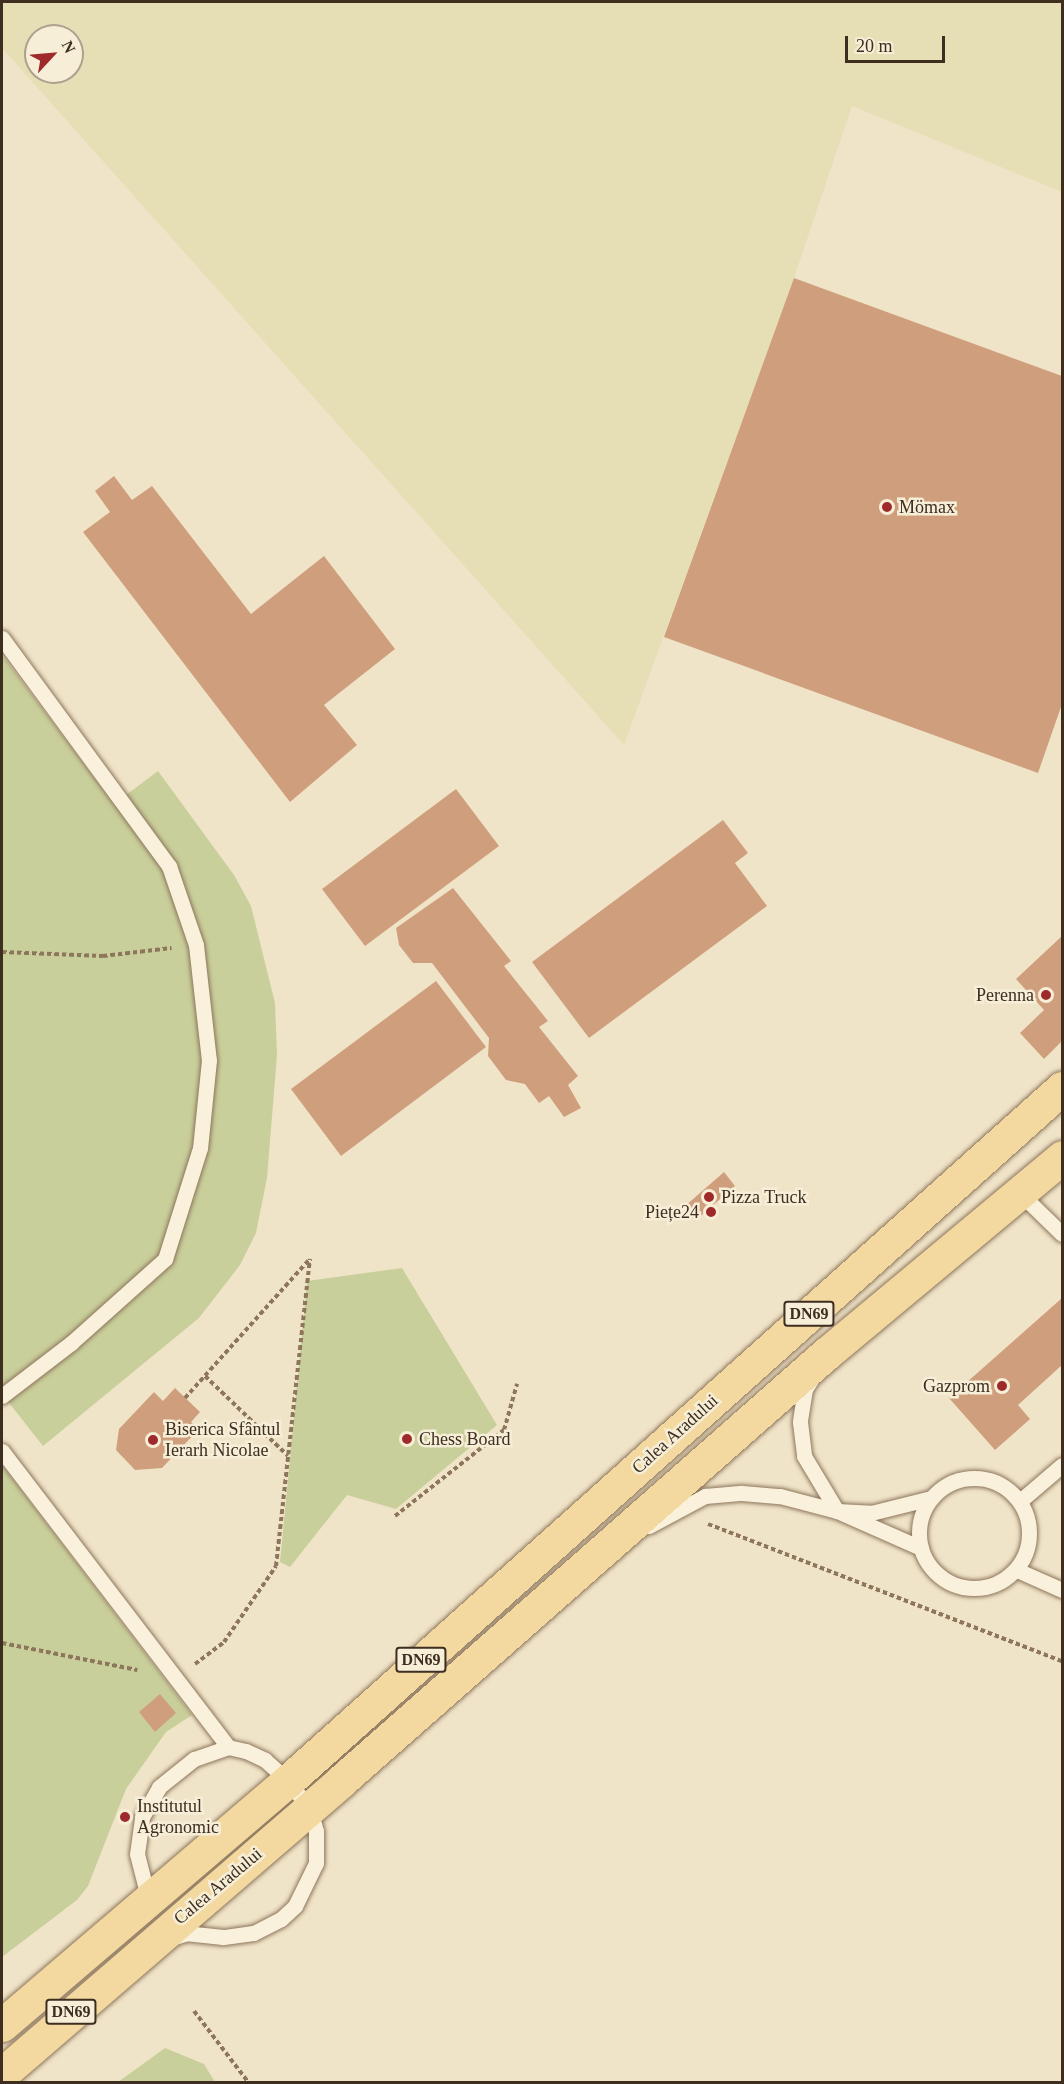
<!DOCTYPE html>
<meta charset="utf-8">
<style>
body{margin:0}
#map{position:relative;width:1064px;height:2084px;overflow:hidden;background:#f0e4c8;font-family:Georgia,serif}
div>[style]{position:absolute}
.farmland>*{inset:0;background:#e6deb5}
.green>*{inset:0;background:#c9cf9b}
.building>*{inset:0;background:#cf9f7d}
.path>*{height:4px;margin-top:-2px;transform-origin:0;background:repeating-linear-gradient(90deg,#8d765c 0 4.5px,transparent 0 7.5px)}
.roads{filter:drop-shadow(0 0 2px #8d765c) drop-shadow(0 0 2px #8d765c)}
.lane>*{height:15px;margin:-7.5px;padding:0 7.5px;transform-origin:7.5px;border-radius:7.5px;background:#faf1dc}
.lane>.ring{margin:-7.5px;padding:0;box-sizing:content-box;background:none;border:15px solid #faf1dc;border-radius:50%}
.primary>*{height:33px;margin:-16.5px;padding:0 16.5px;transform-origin:16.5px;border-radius:16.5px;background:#f3d9a0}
.dots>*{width:16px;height:16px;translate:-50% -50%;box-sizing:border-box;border:3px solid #f7eed8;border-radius:50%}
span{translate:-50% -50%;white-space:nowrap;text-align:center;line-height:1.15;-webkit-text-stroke:5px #f7eed8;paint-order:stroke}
.shield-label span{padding:2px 4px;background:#f7eed8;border:2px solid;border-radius:4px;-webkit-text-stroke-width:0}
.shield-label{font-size:16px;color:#3d2e20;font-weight:700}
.poi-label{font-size:18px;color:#3d2e20}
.left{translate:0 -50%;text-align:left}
.right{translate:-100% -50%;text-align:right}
.street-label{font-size:18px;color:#3d2e20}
.frame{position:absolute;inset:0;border:3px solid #3d2e20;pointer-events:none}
.north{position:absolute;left:24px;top:24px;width:60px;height:60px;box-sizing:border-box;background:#f7eed8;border:2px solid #ada18e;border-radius:50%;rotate:64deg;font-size:16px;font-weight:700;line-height:24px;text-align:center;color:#3d2e20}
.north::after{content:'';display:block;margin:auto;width:21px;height:27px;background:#9e2a2b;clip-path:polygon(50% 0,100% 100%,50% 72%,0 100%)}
.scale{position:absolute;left:845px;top:36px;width:100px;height:27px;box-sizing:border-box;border:3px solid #3d2e20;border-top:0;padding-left:8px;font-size:18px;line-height:21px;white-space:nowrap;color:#3d2e20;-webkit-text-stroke:4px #f7eed8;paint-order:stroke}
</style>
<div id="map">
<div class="farmland">
<div style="clip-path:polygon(evenodd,2px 2px,1062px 2px,1062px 192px,852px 106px,794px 278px,624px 745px,2px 48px,2px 2px,36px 36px,72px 36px,72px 72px,36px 72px,36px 36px)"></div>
</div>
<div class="green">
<div style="clip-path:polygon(2px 655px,114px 804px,158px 771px,234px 875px,251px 906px,275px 1003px,277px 1055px,267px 1178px,256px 1233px,240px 1265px,199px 1318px,43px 1446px,2px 1394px)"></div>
<div style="clip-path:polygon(402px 1268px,497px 1425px,396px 1509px,347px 1495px,290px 1567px,280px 1562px,307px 1281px)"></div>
<div style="clip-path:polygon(2px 1465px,192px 1715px,166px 1732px,126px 1789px,88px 1886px,77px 1900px,2px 1957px)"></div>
<div style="clip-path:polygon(165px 2048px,204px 2064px,215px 2082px,118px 2082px)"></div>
</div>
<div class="building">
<div style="clip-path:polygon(794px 278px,1062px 376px,1062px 704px,1038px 773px,664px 637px)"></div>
<div style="clip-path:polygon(114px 476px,132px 500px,152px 486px,251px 614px,324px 556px,395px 649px,324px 705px,357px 745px,290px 802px,83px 532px,110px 512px,95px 491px)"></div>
<div style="clip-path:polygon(456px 789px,499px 846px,365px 946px,322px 889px)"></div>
<div style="clip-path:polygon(723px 820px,748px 853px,735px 863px,767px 906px,589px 1038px,532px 962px)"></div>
<div style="clip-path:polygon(453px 888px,511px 961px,504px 966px,548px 1021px,539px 1027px,578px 1076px,568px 1085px,581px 1108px,564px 1117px,549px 1096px,539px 1103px,525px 1084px,506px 1080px,488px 1056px,489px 1038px,432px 963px,413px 963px,399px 945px,396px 928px)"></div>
<div style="clip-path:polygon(1062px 936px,1062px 1041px,1044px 1059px,1020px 1033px,1044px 1010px,1016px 979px)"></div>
<div style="clip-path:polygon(436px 981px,486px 1047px,341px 1156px,291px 1089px)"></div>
<div style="clip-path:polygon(724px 1172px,735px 1186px,695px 1221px,684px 1207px)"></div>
<div style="clip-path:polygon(1062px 1298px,1062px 1365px,1018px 1405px,1030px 1419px,995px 1450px,949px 1398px)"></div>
<div style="clip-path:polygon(175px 1388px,200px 1412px,191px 1422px,199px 1429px,162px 1468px,135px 1470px,116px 1450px,119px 1429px,154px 1392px,163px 1401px)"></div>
<div style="clip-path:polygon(160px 1694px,176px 1713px,155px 1732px,139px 1712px)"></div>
</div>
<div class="path">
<div style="left:2px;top:952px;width:101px;rotate:2.3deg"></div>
<div style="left:103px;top:956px;width:69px;rotate:-6.6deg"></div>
<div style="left:205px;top:1376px;width:115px;rotate:43.9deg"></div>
<div style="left:185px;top:1398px;width:186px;rotate:-48.1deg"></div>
<div style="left:395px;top:1516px;width:139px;rotate:-38.3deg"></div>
<div style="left:504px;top:1430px;width:48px;rotate:-74.2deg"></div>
<div style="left:708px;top:1524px;width:380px;rotate:21.2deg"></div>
<div style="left:2px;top:1643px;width:138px;rotate:11.3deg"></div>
<div style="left:195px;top:1664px;width:36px;rotate:-37deg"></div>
<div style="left:224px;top:1642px;width:92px;rotate:-55.6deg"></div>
<div style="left:276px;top:1566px;width:309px;rotate:-83.7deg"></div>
<div style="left:194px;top:2011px;width:89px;rotate:52.7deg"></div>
</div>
<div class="roads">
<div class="lane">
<div style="left:2px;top:638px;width:283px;rotate:53.8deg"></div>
<div style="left:169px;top:866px;width:83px;rotate:71.1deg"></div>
<div style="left:196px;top:945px;width:116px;rotate:83.6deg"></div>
<div style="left:209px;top:1060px;width:88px;rotate:95.8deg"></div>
<div style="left:200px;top:1148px;width:116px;rotate:107.5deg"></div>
<div style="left:165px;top:1259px;width:126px;rotate:138.2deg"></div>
<div style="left:71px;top:1343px;width:87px;rotate:142.5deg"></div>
<div style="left:1021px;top:1194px;width:57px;rotate:44.3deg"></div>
<div style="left:812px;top:1378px;width:13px;rotate:122deg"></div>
<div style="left:805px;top:1389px;width:33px;rotate:99deg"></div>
<div style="left:800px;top:1422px;width:34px;rotate:83deg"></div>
<div style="left:804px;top:1456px;width:64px;rotate:59deg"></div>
<div style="left:837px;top:1511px;width:34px;rotate:3deg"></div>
<div style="left:871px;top:1513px;width:62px;rotate:-14deg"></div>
<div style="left:2px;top:1451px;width:372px;rotate:52.6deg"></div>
<div class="ring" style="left:919px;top:1478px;width:95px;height:95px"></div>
<div style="left:1020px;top:1501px;width:55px;rotate:-40.6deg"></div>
<div style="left:649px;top:1526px;width:64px;rotate:-28.2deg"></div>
<div style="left:705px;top:1496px;width:37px;rotate:-5deg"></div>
<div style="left:742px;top:1493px;width:38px;rotate:5deg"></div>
<div style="left:780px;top:1496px;width:59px;rotate:14.7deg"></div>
<div style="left:837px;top:1511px;width:92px;rotate:23.8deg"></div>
<div style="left:1017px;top:1570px;width:49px;rotate:24deg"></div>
<div style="left:148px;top:1897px;width:44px;rotate:-104.3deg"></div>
<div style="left:137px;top:1854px;width:37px;rotate:-82deg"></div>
<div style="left:142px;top:1817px;width:34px;rotate:-60deg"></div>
<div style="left:159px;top:1787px;width:45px;rotate:-38.7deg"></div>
<div style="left:194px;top:1759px;width:36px;rotate:-19deg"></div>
<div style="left:228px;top:1747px;width:18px;rotate:13deg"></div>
<div style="left:246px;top:1751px;width:21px;rotate:25deg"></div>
<div style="left:265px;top:1760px;width:31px;rotate:42deg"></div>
<div style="left:288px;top:1781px;width:36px;rotate:52deg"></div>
<div style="left:310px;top:1809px;width:23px;rotate:75deg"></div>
<div style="left:316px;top:1831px;width:32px;rotate:90deg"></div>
<div style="left:316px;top:1863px;width:48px;rotate:116deg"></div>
<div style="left:295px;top:1906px;width:19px;rotate:137deg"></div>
<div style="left:281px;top:1919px;width:31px;rotate:153deg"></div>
<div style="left:253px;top:1933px;width:30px;rotate:172deg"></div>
<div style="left:223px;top:1937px;width:36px;rotate:-174deg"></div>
<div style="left:187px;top:1933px;width:16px;rotate:162deg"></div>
</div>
<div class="primary">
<div style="left:2px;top:2025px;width:376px;rotate:-40.5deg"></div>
<div style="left:288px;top:1781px;width:1039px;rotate:-41.84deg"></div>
<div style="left:2px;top:2074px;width:448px;rotate:-40.8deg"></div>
<div style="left:341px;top:1781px;width:648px;rotate:-41.37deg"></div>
<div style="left:827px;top:1353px;width:306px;rotate:-39.8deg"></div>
</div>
</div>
<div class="dots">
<div style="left:887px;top:507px;background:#9e2a2b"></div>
<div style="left:1046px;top:995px;background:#9e2a2b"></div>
<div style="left:709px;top:1197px;background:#9e2a2b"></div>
<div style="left:711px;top:1212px;background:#9e2a2b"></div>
<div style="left:1002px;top:1386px;background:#9e2a2b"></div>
<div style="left:407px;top:1439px;background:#9e2a2b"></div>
<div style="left:153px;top:1440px;background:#9e2a2b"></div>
<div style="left:125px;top:1817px;background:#9e2a2b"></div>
</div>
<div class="shield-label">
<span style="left:809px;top:1314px">DN69</span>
<span style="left:421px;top:1660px">DN69</span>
<span style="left:71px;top:2012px">DN69</span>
</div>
<div class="poi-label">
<span class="left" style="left:899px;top:507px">Mömax</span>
<span class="right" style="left:1034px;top:995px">Perenna</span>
<span class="left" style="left:721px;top:1197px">Pizza Truck</span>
<span class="right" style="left:699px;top:1212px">Piețe24</span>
<span class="right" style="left:990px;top:1386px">Gazprom</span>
<span class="left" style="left:165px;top:1440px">Biserica Sfântul<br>Ierarh Nicolae</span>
<span class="left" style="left:419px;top:1439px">Chess Board</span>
<span class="left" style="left:137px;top:1817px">Institutul<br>Agronomic</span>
</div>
<div class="street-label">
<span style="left:675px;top:1434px;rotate:-42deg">Calea Aradului</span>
<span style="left:218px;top:1886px;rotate:-40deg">Calea Aradului</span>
</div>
<div class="frame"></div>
<div class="north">N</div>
<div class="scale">20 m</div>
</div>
